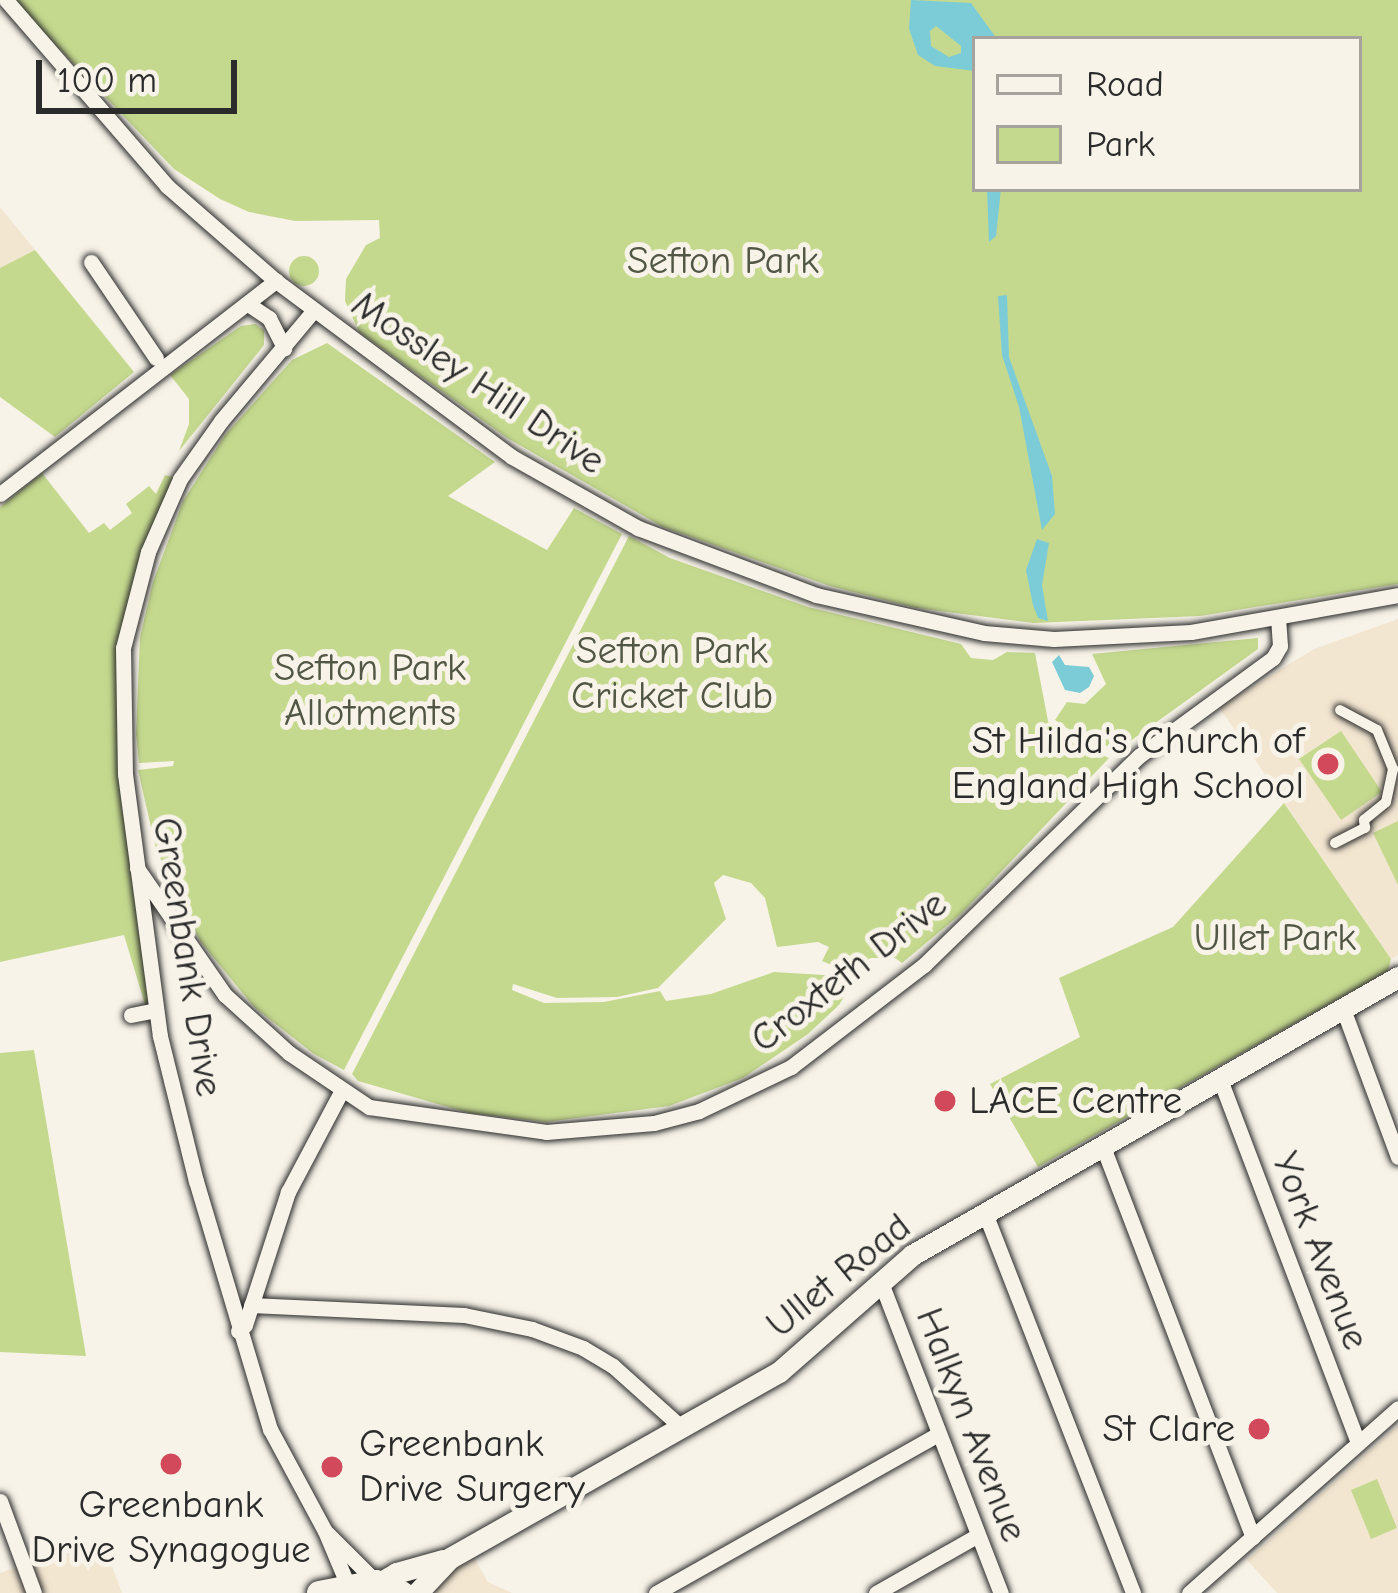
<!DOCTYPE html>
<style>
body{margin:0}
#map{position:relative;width:1398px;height:1593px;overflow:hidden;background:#f7f3e8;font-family:"Comic Neue",sans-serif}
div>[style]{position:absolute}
.built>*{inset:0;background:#f3e6d1}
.green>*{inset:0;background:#c5d98e}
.round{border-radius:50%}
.water>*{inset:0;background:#7cccd7}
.roads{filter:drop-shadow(0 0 3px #2b2b2b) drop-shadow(0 0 3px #2b2b2b)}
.pedestrian>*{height:10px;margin:-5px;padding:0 5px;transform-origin:5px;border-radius:5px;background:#f7f3e8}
.minor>*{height:15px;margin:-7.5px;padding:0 7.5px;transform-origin:7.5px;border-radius:7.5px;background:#f7f3e8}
.secondary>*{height:21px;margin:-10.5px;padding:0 10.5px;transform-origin:10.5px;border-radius:10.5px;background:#f7f3e8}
.trunk>*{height:24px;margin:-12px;padding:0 12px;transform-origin:12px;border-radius:12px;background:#f7f3e8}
.dots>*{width:33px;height:33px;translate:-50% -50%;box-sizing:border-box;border:6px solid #f7f3e8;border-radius:50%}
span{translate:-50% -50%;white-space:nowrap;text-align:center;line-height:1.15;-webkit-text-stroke:10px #f7f3e8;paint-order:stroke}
.park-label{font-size:39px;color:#525644}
.street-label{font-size:39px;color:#2b2b2b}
.poi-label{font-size:39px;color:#2b2b2b}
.right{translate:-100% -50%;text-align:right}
.left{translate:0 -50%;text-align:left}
.legend{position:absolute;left:972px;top:36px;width:390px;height:156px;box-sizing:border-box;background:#f7f3e8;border:3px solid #a5a39c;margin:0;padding:15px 21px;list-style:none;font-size:36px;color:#2b2b2b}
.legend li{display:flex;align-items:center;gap:24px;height:60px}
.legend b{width:60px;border:3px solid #a5a39c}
.scale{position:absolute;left:36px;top:60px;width:201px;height:54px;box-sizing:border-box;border:6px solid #2b2b2b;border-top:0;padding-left:15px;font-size:36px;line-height:42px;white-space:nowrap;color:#2b2b2b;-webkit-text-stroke:9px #f7f3e8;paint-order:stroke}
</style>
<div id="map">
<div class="built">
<div style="clip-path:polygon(0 207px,35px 250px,0 268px)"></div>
<div style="clip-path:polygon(1398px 619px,1398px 955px,1391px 959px,1219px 707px,1314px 649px)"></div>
<div style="clip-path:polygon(1398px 1425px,1398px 1593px,1277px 1593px,1247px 1560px)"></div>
<div style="clip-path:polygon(102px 1539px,122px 1593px,0 1593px,0 1573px)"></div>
<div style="clip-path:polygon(472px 1554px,488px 1582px,512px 1593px,434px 1593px,443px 1576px)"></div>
</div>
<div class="green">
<div style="clip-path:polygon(evenodd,13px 0,1398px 0,1398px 584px,1200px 616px,1034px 623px,916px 608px,830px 586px,663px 527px,507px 438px,359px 332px,345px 301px,346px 279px,366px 245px,380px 238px,379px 220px,295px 221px,249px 212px,220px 199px,174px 169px,13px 0,975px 39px,1359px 39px,1359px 189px,975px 189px,975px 39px)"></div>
<div style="clip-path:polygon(35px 250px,134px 372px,55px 437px,0 397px,0 268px)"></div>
<div class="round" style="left:289px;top:256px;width:30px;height:30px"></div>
<div style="clip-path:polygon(255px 324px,264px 330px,264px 345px,179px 451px,189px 424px,189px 399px,170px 375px,241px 326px)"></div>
<div style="clip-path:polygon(327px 343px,495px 462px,448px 496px,547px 550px,574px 508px,622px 534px,344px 1070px,314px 1054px,254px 1007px,200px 941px,156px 849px,138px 770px,173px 766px,174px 761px,139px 763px,136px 734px,140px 637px,153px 582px,183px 501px,225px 435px,292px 360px)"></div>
<div style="clip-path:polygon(42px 473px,89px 533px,104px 523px,110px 530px,132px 513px,126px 504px,149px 486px,156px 494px,165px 475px,180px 479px,123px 648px,124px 727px,156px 1010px,147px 1011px,124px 935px,0 962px,0 507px)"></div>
<div style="clip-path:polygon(629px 536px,670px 558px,808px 607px,961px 644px,971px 658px,993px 660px,1007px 652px,1035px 653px,1048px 721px,1064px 739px,1109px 758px,962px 913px,902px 963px,895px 958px,871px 958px,854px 967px,829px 964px,822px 961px,829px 947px,818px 942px,777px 947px,765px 898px,751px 883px,723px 875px,714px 883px,726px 919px,658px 988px,617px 997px,557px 998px,513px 984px,512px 990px,544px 1003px,604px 1002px,660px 991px,666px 1001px,711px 994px,774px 972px,856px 977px,839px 1005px,808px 1034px,743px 1078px,669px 1106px,546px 1122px,469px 1113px,358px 1081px,352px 1074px)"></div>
<div style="clip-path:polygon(1258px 638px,1258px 649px,1122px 747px,1092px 745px,1055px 720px,1067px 702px,1085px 704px,1106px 684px,1092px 654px)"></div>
<div style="clip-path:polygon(1341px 731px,1382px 792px,1341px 820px,1299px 759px)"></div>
<div style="clip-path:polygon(1284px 803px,1391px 959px,1388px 971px,1038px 1167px,990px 1084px,1080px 1037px,1059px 978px,1173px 927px)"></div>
<div style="clip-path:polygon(1398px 821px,1398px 885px,1373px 833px)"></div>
<div style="clip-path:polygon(34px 1050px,86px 1356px,0 1352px,0 1053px)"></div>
<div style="clip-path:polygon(1377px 1479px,1397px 1528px,1371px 1539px,1351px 1490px)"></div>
</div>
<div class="water">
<div style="clip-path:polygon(evenodd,911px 0,971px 3px,997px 39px,975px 39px,975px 71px,935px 66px,918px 55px,909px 29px,911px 0,936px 26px,961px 46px,961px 53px,949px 57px,931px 46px,930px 31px,936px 26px)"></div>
<div style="clip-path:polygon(987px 189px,1001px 189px,996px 236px,989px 242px)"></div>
<div style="clip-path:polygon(1007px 295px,1009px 357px,1052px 476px,1055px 514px,1042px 530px,1019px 407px,1002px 355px,998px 296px)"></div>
<div style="clip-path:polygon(1037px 539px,1049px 543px,1042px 585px,1048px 621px,1038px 618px,1033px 605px,1026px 570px)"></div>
<div style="clip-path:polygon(1059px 655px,1065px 665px,1089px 667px,1094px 676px,1089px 687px,1080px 693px,1065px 690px,1052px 662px)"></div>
</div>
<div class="roads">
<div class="pedestrian">
<div style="left:1335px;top:843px;width:34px;rotate:-27deg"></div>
<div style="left:1365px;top:828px;width:8px;rotate:-97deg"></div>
<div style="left:1364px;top:820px;width:28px;rotate:-39deg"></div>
<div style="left:1386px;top:802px;width:34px;rotate:-78deg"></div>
<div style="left:1393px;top:769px;width:42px;rotate:-112.3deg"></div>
<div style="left:1377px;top:730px;width:42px;rotate:-151.6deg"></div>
</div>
<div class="minor">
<div style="left:6px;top:0;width:246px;rotate:49.1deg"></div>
<div style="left:167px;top:186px;width:145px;rotate:41.1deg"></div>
<div style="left:276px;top:281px;width:294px;rotate:36.7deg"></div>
<div style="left:512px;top:457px;width:145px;rotate:29.4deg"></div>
<div style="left:638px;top:528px;width:190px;rotate:20.6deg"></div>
<div style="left:816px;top:595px;width:172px;rotate:12.7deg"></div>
<div style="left:984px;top:633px;width:70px;rotate:4.9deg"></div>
<div style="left:1054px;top:639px;width:137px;rotate:-2.9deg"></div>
<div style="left:1191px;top:632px;width:210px;rotate:-10.1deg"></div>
<div style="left:91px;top:262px;width:116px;rotate:55.9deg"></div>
<div style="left:251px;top:306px;width:22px;rotate:34deg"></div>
<div style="left:269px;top:318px;width:34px;rotate:63deg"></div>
<div style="left:314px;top:310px;width:145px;rotate:130deg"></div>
<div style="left:221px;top:421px;width:71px;rotate:125.3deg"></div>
<div style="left:180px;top:479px;width:80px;rotate:113.7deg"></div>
<div style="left:148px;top:552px;width:99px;rotate:104.6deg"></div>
<div style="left:123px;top:648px;width:126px;rotate:89.1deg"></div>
<div style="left:125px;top:774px;width:264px;rotate:82.4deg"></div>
<div style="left:160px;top:1036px;width:149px;rotate:76.1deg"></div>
<div style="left:196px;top:1181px;width:259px;rotate:73.4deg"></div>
<div style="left:270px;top:1429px;width:116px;rotate:61.7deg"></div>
<div style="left:325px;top:1531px;width:67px;rotate:67.2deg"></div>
<div style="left:0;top:494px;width:349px;rotate:-37.7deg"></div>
<div style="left:137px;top:868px;width:155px;rotate:55.3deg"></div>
<div style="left:225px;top:995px;width:86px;rotate:42.2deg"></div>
<div style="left:289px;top:1053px;width:97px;rotate:34deg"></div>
<div style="left:369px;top:1107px;width:179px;rotate:8deg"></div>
<div style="left:546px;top:1132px;width:108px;rotate:-4.8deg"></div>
<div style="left:654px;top:1123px;width:47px;rotate:-14.9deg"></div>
<div style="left:699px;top:1111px;width:102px;rotate:-25.6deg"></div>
<div style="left:791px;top:1067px;width:168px;rotate:-37.5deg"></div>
<div style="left:924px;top:965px;width:300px;rotate:-44.2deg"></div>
<div style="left:1139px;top:756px;width:166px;rotate:-36.2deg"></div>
<div style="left:1273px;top:658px;width:14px;rotate:-60deg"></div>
<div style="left:1280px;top:646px;width:28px;rotate:-94deg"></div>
<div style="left:1343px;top:1009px;width:158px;rotate:69.6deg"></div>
<div style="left:131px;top:1015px;width:25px;rotate:-11deg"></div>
<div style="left:1221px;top:1082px;width:386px;rotate:69.2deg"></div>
<div style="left:1103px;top:1147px;width:418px;rotate:69deg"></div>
<div style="left:985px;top:1213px;width:408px;rotate:68.7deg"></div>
<div style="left:880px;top:1280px;width:336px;rotate:68.9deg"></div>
<div style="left:251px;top:1305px;width:213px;rotate:2.7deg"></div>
<div style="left:464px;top:1315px;width:69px;rotate:11.6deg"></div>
<div style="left:532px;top:1329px;width:54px;rotate:20.4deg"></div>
<div style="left:583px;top:1348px;width:35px;rotate:31deg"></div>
<div style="left:613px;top:1366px;width:91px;rotate:41.9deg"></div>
<div style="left:238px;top:1331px;width:9px;rotate:-41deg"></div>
<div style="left:245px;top:1325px;width:140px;rotate:-72.1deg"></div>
<div style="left:288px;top:1192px;width:115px;rotate:-62.1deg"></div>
<div style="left:0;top:1501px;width:98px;rotate:69.7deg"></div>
<div style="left:327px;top:1533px;width:69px;rotate:45deg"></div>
<div style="left:656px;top:1593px;width:324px;rotate:-29.4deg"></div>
<div style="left:876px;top:1593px;width:117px;rotate:-29.6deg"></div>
<div style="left:1189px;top:1593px;width:279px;rotate:-41.5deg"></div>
</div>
<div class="secondary">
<div style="left:367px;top:1590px;width:34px;rotate:-30deg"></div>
<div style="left:396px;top:1573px;width:49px;rotate:-15.5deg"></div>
<div style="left:417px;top:1593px;width:48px;rotate:-46.7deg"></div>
<div style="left:450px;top:1558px;width:378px;rotate:-29.5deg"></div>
<div style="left:779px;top:1372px;width:177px;rotate:-41.3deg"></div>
<div style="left:912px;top:1255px;width:560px;rotate:-29.77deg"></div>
</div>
<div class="trunk">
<div style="left:319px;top:1593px;width:58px;rotate:-10.9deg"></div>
<div style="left:376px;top:1582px;width:28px;rotate:23deg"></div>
</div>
</div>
<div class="dots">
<div style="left:1328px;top:764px;background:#d1495b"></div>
<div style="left:945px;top:1101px;background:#d1495b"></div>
<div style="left:1259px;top:1429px;background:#d1495b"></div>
<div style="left:171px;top:1464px;background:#d1495b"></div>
<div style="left:332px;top:1467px;background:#d1495b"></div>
</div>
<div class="park-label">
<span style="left:723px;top:261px">Sefton Park</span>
<span style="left:672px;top:674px">Sefton Park<br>Cricket Club</span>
<span style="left:370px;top:691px">Sefton Park<br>Allotments</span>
<span style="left:1275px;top:938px">Ullet Park</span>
</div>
<div class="street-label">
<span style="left:478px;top:383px;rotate:34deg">Mossley Hill Drive</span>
<span style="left:187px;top:957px;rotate:81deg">Greenbank Drive</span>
<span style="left:849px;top:972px;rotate:-38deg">Croxteth Drive</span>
<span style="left:1320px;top:1251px;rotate:69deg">York Avenue</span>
<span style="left:839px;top:1276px;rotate:-39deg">Ullet Road</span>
<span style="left:971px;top:1425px;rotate:69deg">Halkyn Avenue</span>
</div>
<div class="poi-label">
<span class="right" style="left:1304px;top:764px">St Hilda's Church of<br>England High School</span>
<span class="left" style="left:969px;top:1101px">LACE Centre</span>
<span class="right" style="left:1235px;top:1429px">St Clare</span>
<span class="left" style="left:359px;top:1467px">Greenbank<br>Drive Surgery</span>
<span style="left:171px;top:1528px">Greenbank<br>Drive Synagogue</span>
</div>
<ul class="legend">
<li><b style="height:15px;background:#f7f3e8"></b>Road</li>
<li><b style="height:33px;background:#c5d98e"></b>Park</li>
</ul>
<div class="scale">100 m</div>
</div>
